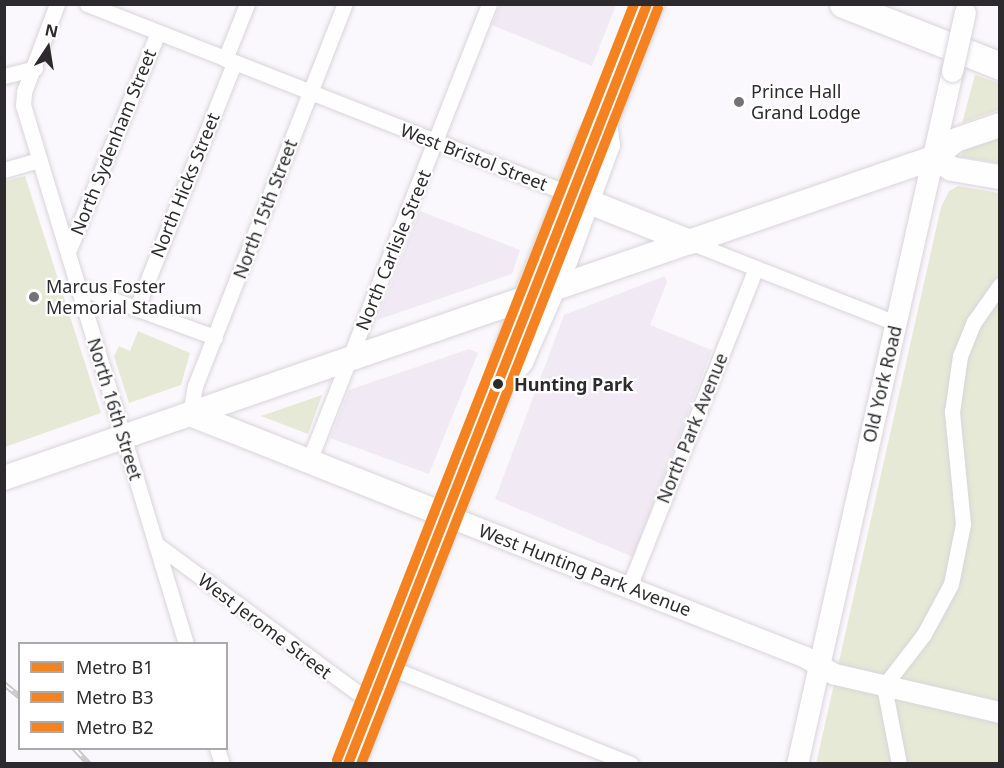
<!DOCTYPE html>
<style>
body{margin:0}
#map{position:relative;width:1004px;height:768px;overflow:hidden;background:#fbf8fd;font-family:"Noto Sans",sans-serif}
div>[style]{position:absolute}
.built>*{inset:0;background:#f1e9f4}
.green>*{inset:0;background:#e6e9d6}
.roads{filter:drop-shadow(0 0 2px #d8d5d9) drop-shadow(0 0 2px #d8d5d9)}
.street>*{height:15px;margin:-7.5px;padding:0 7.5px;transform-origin:7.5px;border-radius:7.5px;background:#fefeff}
.secondary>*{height:21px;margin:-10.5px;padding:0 10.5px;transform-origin:10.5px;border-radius:10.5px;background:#fefeff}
.primary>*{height:24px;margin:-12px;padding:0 12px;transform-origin:12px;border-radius:12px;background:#fefeff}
.highway>*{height:27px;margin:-13.5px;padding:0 13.5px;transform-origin:13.5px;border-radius:13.5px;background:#fefeff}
.rail>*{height:6px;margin-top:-3px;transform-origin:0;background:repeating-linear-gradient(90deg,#fff 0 11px,#c9c8c9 0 22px);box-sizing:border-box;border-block:2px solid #c9c8c9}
.bridges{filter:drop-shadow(0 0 2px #d8d5d9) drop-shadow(0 0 2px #d8d5d9)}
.secondary-bridge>*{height:21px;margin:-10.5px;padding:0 10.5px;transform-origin:10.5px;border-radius:10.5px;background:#fefeff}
.metro-1>*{height:10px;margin:-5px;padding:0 5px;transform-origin:5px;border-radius:5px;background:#f58220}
.metro-2>*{height:10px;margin:-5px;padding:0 5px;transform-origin:5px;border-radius:5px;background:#f58220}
.metro-3>*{height:10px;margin:-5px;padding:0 5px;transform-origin:5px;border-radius:5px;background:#f58220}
.dots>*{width:16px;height:16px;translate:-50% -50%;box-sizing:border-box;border:3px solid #fff;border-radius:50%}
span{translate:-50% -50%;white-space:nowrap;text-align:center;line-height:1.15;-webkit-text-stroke:4.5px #fff;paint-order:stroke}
.poi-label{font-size:18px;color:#2c2a2d}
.left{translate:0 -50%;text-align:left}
.street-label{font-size:18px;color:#2c2a2d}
.stop-label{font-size:18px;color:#2c2a2d;font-weight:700}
.frame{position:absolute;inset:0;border:6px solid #2c2a2d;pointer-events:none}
.legend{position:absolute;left:18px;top:642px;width:210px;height:108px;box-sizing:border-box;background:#fff;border:2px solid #abaaab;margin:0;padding:8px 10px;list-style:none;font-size:18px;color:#2c2a2d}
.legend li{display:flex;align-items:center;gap:12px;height:30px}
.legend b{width:30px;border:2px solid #abaaab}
.north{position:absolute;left:18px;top:18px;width:60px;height:60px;-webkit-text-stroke:4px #fff;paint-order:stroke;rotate:12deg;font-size:16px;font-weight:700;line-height:24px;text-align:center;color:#2c2a2d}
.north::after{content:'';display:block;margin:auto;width:21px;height:27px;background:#2c2a2d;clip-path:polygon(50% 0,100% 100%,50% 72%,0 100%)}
</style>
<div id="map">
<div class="built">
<div style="clip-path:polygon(500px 5px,500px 4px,616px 5px,592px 66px,492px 25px)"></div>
<div style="clip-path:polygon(420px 211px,520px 250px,512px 274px,377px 320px)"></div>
<div style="clip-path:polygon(665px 276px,667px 282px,650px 325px,712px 350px,633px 557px,495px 499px,564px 315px)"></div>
<div style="clip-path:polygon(469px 349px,478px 353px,429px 474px,330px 438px,349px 390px)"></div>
</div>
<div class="green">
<div style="clip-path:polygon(975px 75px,999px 83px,999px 110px,962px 123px)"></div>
<div style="clip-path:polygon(999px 134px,999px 163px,961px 157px,965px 146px)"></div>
<div style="clip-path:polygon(25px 176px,101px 413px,5px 447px,5px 181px)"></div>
<div style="clip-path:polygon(958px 186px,999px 193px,999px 763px,816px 764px,941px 207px,949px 191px)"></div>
<div style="clip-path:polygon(138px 331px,190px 353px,181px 385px,129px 403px,114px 356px,119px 346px,130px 351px)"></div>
<div style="clip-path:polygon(322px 395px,308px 434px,261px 416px)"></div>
</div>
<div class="roads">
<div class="street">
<div style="left:57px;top:4px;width:94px;rotate:110.6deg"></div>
<div style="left:24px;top:92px;width:13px;rotate:94deg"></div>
<div style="left:23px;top:105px;width:563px;rotate:73.17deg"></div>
<div style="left:87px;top:4px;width:524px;rotate:21.48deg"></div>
<div style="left:225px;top:59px;width:59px;rotate:-68.2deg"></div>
<div style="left:4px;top:76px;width:32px;rotate:-14deg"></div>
<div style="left:4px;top:170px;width:37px;rotate:-16deg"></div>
<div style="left:690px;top:242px;width:221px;rotate:21.5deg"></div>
<div style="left:68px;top:252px;width:237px;rotate:-67.7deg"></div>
<div style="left:78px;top:287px;width:146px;rotate:20.1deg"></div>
<div style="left:137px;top:307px;width:263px;rotate:-68.3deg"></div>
<div style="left:190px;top:414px;width:28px;rotate:-80deg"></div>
<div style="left:195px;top:386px;width:410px;rotate:-68.6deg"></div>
<div style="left:309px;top:461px;width:491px;rotate:-68.5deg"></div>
<div style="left:156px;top:544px;width:273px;rotate:36.4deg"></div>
<div style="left:629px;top:587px;width:343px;rotate:-68.3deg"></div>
<div style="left:391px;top:668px;width:258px;rotate:21.8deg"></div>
<div style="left:217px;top:748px;width:17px;rotate:73deg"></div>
<div style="left:899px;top:764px;width:79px;rotate:-100.9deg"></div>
<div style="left:884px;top:686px;width:66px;rotate:-52.4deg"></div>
<div style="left:924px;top:634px;width:57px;rotate:-61.6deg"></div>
<div style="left:951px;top:584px;width:61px;rotate:-78.7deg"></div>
<div style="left:963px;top:524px;width:113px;rotate:-95.6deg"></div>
<div style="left:952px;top:412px;width:57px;rotate:-81.9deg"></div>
<div style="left:960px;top:356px;width:37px;rotate:-68deg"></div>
<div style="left:974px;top:322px;width:45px;rotate:-54.9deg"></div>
</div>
<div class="secondary">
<div style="left:450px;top:517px;width:382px;rotate:21.5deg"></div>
<div style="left:805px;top:657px;width:34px;rotate:30deg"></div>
<div style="left:835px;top:674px;width:169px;rotate:13deg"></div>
<div style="left:797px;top:764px;width:710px;rotate:-77.39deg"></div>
</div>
<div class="primary">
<div style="left:933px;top:158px;width:22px;rotate:30deg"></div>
<div style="left:952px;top:169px;width:49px;rotate:9.5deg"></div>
<div style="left:587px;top:201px;width:111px;rotate:21.7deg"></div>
<div style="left:503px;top:382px;width:27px;rotate:-48deg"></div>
<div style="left:521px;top:362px;width:112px;rotate:-66.4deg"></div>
<div style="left:566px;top:259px;width:121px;rotate:-69.8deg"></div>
<div style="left:608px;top:145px;width:21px;rotate:-98deg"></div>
<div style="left:190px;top:414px;width:280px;rotate:21.6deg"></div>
<div style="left:4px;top:478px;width:983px;rotate:-19.01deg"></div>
<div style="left:933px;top:158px;width:29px;rotate:-38deg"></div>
<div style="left:956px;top:140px;width:46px;rotate:-18.8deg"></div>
<div style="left:353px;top:764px;width:410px;rotate:-68.6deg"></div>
<div style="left:503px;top:382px;width:25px;rotate:-88deg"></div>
<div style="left:504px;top:357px;width:62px;rotate:-70.1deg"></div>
<div style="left:525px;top:299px;width:175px;rotate:-68.1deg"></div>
<div style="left:590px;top:137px;width:20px;rotate:-41deg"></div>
<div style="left:605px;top:124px;width:129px;rotate:-68.6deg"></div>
</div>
<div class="highway">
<div style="left:843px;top:4px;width:169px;rotate:21.5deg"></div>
</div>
</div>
<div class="rail">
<div style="left:4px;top:684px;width:21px;rotate:39deg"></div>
<div style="left:74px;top:748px;width:22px;rotate:47deg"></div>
</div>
<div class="bridges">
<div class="secondary-bridge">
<div style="left:952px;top:71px;width:60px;rotate:-77.6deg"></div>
</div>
</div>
<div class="metro-1">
<div style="left:348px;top:764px;width:817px;rotate:-68.52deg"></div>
</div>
<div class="metro-2">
<div style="left:361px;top:764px;width:812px;rotate:-68.55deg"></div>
</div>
<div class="metro-3">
<div style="left:337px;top:760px;width:812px;rotate:-68.55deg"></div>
</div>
<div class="dots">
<div style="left:739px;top:102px;background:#747276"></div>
<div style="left:34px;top:297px;background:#747276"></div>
<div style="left:498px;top:384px;background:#2c2a2d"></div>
</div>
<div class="poi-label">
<span class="left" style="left:751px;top:102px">Prince Hall<br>Grand Lodge</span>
<span class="left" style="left:46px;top:297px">Marcus Foster<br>Memorial Stadium</span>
</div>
<div class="street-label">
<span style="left:113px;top:142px;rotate:-68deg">North Sydenham Street</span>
<span style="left:474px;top:157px;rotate:21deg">West Bristol Street</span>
<span style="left:185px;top:185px;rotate:-68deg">North Hicks Street</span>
<span style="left:265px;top:209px;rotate:-69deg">North 15th Street</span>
<span style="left:393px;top:250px;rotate:-68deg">North Carlisle Street</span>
<span style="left:882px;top:384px;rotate:-77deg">Old York Road</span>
<span style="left:115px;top:409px;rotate:73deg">North 16th Street</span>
<span style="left:692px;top:428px;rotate:-68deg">North Park Avenue</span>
<span style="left:585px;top:570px;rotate:21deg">West Hunting Park Avenue</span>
<span style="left:265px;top:626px;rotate:37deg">West Jerome Street</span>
</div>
<div class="stop-label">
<span class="left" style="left:514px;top:384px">Hunting Park</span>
</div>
<div class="frame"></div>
<ul class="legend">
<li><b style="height:8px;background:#f58220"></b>Metro B1</li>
<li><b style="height:8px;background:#f58220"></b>Metro B3</li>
<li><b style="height:8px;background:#f58220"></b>Metro B2</li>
</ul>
<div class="north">N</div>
</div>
